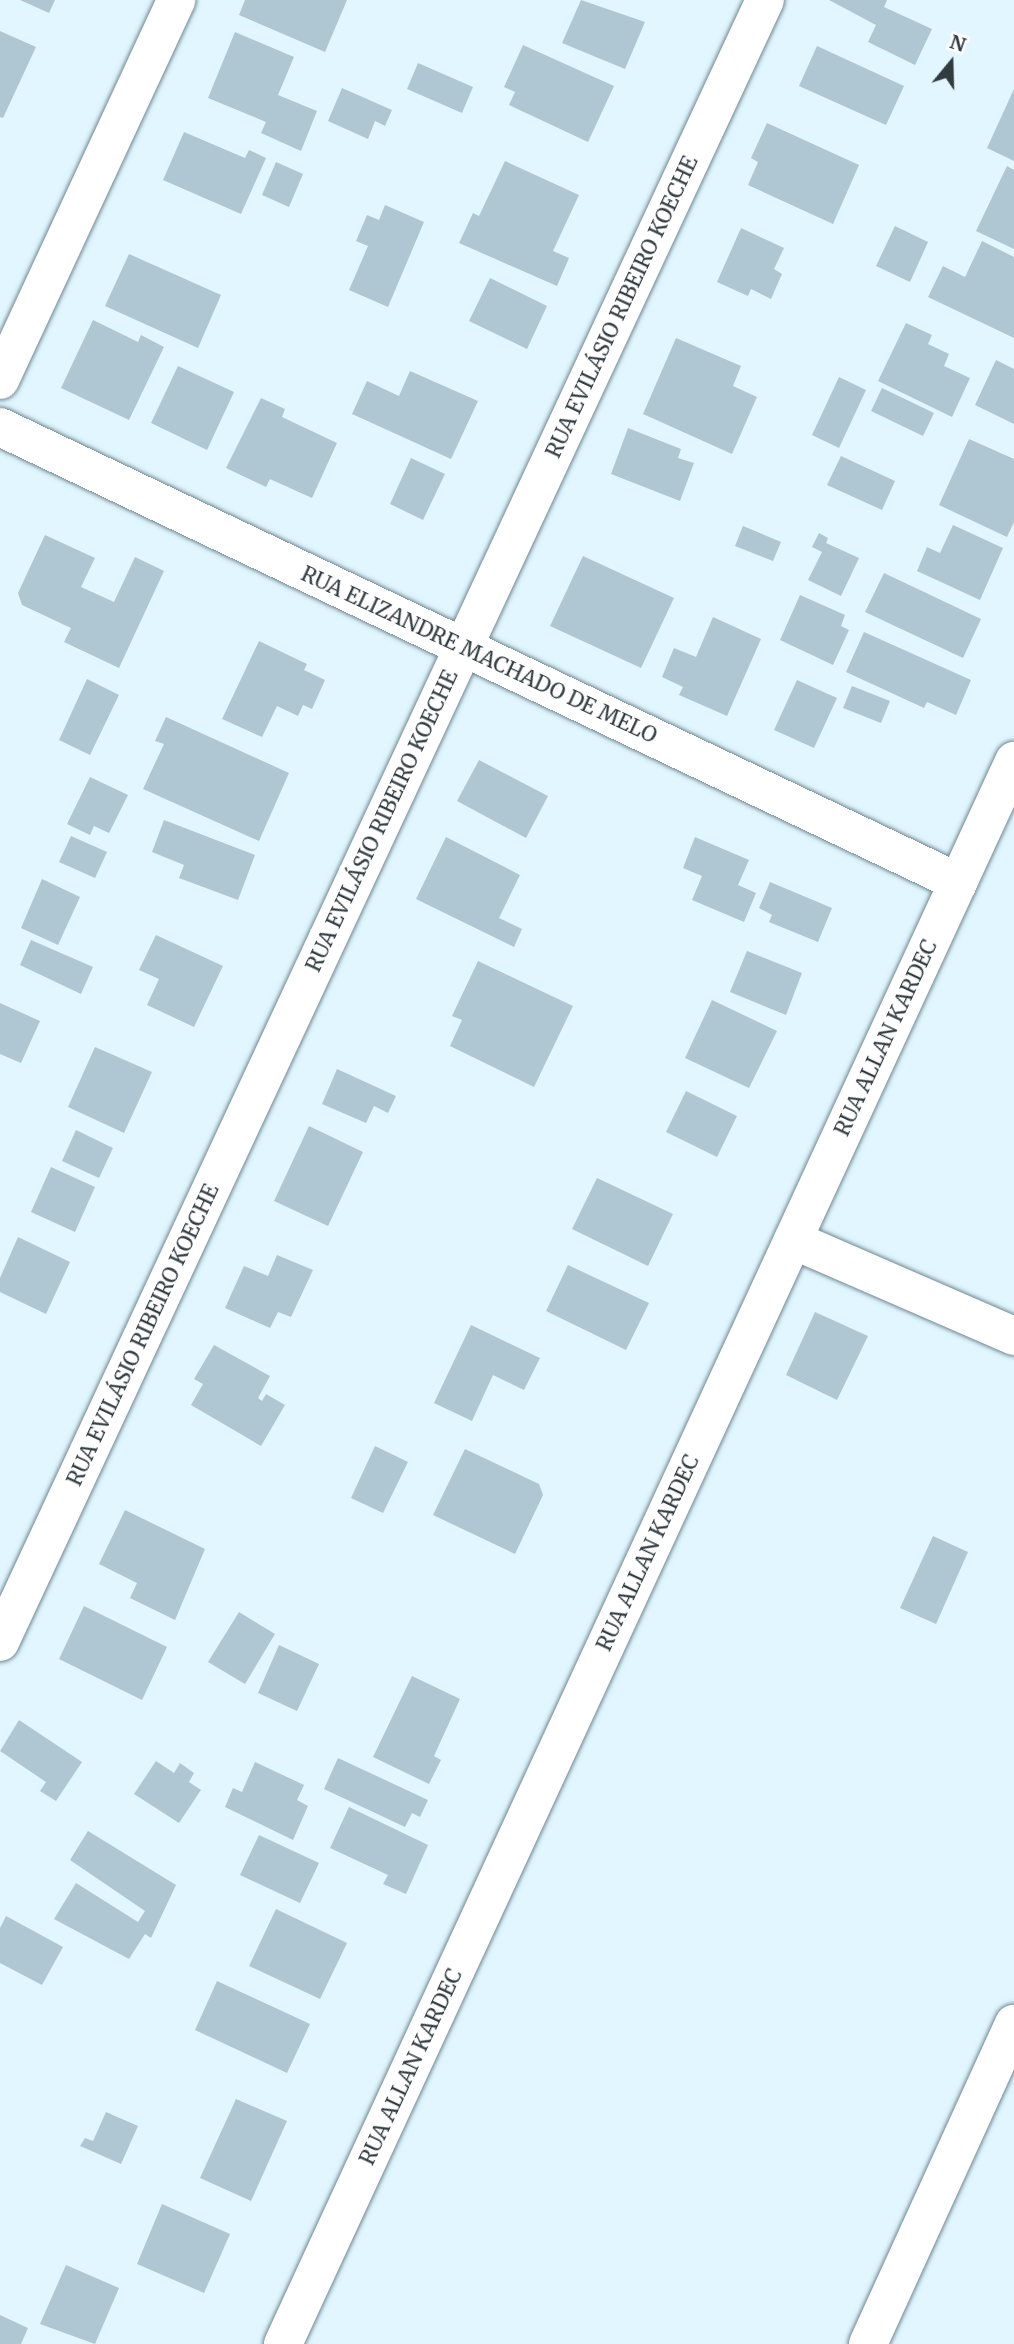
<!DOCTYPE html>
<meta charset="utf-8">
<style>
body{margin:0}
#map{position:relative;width:1014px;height:2344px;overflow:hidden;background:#e1f6ff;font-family:Merriweather,serif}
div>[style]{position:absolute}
.building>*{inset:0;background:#aec7d2}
.roads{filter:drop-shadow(0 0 2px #6f8791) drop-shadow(0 0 2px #6f8791)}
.minor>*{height:38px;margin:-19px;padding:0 19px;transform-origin:19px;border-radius:19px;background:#fff}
span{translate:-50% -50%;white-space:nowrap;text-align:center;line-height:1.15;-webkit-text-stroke:7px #fff;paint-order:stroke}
.street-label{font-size:21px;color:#313b3f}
.north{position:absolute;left:916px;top:28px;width:70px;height:70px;-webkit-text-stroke:5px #fff;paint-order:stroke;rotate:19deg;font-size:19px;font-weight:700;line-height:28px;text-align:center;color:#313b3f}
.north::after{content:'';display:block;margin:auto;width:24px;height:32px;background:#313b3f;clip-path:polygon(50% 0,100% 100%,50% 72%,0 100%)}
</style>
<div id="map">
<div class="building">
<div style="clip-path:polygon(20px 0,55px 0,49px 13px)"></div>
<div style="clip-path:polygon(245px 0,347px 0,325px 52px,239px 15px)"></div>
<div style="clip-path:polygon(581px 0,645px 22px,625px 69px,562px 43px)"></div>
<div style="clip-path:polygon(829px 0,887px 0,884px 7px,932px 29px,915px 65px,868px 42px,876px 25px)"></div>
<div style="clip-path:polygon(0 31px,36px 47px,3px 118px,0 117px)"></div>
<div style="clip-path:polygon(235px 32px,294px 57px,278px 95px,317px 111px,301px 151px,261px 133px,266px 122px,208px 98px)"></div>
<div style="clip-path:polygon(523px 45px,614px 86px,588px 142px,509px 105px,515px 92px,504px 87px)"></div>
<div style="clip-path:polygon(817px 46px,904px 86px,886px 125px,799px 86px)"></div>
<div style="clip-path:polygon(418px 63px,473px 87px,462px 113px,407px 89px)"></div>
<div style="clip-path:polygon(342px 88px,392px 110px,385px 126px,375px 121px,368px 139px,328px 121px)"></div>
<div style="clip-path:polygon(1014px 89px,1014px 161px,987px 148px)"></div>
<div style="clip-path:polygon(767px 123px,859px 165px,833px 224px,748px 185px,758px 162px,751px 158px)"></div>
<div style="clip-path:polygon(184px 132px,245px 158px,249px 150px,266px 158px,241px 214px,163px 180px)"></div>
<div style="clip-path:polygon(505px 161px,579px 195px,553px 251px,569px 258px,557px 286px,459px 243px,473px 213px,479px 216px)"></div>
<div style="clip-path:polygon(276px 162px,303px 174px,289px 207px,262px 195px)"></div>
<div style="clip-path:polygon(1007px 166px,1014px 170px,1014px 249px,976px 231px)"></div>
<div style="clip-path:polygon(385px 205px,424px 222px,388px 307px,349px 290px,368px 246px,356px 241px,367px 215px,379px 220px)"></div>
<div style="clip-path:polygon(895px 226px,928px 242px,910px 282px,876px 266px)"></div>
<div style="clip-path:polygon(741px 228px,784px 248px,774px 269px,782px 274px,771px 299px,751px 289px,748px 296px,717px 282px)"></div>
<div style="clip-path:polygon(982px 241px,1014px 257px,1014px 338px,928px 297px,943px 266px,965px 277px)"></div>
<div style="clip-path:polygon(129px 254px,221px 295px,198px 348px,105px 306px)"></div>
<div style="clip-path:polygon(490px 278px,547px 306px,527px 349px,469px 321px)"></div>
<div style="clip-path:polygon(93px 320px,138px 342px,141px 335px,164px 347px,129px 420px,61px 388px)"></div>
<div style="clip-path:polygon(906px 323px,932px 335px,928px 344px,949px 354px,944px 366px,970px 378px,952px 417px,878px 381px)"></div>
<div style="clip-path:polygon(676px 338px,741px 366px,733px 386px,757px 397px,732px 454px,643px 414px)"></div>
<div style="clip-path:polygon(996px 360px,1014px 369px,1014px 424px,975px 405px)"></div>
<div style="clip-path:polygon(178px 366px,234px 392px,207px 450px,151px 423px)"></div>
<div style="clip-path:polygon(410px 371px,478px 401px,451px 459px,352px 414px,367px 381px,399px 396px)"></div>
<div style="clip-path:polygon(839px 377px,866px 390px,839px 448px,812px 435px)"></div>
<div style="clip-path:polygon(882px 388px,934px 413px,923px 436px,871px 411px)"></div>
<div style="clip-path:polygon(261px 398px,285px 409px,282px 417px,337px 443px,312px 498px,270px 479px,266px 487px,226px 468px)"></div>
<div style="clip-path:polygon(628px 428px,681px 449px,678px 458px,694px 463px,680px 501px,611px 474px)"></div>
<div style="clip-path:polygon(969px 439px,1014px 459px,1014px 522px,1007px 537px,939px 505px)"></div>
<div style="clip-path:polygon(841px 456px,895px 481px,882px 510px,827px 485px)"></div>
<div style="clip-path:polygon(411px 458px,445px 474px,423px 520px,390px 504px)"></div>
<div style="clip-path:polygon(953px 525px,1003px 548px,980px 600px,917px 571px,927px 547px,940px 553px)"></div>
<div style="clip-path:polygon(743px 526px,781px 542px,773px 561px,735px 546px)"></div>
<div style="clip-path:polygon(819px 533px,828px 538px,826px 543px,859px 558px,841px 596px,808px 580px,822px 552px,812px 547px)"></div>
<div style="clip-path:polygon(45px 535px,95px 558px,81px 587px,114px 602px,135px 557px,164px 571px,119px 668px,64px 642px,71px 628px,22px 605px,18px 593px)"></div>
<div style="clip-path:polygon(583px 556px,674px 598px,641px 668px,550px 626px)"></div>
<div style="clip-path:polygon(884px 573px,981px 619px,963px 658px,865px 612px)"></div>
<div style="clip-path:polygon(800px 595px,845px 615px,841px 626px,849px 630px,833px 665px,780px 640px)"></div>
<div style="clip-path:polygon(713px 617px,761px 639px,727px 716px,679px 695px,683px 687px,662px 677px,674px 648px,696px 657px)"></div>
<div style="clip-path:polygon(864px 632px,971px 680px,956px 715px,927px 702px,924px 708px,846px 672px)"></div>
<div style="clip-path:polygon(259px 641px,307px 664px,304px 670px,325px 680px,312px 709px,303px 705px,298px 716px,277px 706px,262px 737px,222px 719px)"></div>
<div style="clip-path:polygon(87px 679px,119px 695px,90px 755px,59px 740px)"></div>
<div style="clip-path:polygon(797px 680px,837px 698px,814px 748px,774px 730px)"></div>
<div style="clip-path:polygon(852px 686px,890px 701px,881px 723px,843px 708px)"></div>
<div style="clip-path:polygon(166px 717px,289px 773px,259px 841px,143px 789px,164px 744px,155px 741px)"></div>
<div style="clip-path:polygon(479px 760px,548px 796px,526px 838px,457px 801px)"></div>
<div style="clip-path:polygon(90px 777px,128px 795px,109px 833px,94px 826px,90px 835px,67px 824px)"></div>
<div style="clip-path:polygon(164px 820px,255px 855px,238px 900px,179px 878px,184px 865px,152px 852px)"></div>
<div style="clip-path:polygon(71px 836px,107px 852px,95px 878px,59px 862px)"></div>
<div style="clip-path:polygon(446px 837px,520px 875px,499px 918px,522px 929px,514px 947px,416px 899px)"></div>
<div style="clip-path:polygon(695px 837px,749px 860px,738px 885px,756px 893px,744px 922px,692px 900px,702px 876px,683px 868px)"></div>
<div style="clip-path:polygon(42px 879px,80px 897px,58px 945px,21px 928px)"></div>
<div style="clip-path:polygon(770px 882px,832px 908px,818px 942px,769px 922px,772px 915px,759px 908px)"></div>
<div style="clip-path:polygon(156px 935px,223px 966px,194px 1027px,147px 1005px,159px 979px,139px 970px)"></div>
<div style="clip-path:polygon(31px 940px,93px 967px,81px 994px,20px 965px)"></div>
<div style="clip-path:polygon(747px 951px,802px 973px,786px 1015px,730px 992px)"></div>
<div style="clip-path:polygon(478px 961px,573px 1006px,534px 1087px,450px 1046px,462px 1020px,452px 1016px)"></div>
<div style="clip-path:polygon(712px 1000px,777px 1031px,749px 1088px,685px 1058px)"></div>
<div style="clip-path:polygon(0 1003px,40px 1021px,21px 1063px,0 1054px)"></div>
<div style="clip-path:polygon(95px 1047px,152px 1072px,124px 1133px,68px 1107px)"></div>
<div style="clip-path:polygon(337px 1069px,396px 1096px,388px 1113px,374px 1106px,366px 1123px,322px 1104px)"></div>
<div style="clip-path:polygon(686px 1091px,737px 1116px,717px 1157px,666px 1132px)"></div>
<div style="clip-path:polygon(309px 1126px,363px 1152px,328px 1226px,274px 1201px)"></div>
<div style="clip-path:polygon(76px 1130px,113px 1148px,99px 1178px,62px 1161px)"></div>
<div style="clip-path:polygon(51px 1167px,95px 1187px,75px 1232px,31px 1212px)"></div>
<div style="clip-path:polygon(597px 1178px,673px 1214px,648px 1266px,572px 1229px)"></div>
<div style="clip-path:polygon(18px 1237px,70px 1262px,46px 1314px,0 1292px,0 1278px)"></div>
<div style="clip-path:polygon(277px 1255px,313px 1270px,291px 1317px,278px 1312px,270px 1328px,225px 1308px,244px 1266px,268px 1276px)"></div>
<div style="clip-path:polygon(568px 1265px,649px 1303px,626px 1350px,546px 1311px)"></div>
<div style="clip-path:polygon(815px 1312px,868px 1336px,837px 1400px,786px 1375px)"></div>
<div style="clip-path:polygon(471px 1325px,540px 1358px,524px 1390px,493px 1375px,472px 1421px,434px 1403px)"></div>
<div style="clip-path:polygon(214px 1345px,270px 1376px,258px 1398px,262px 1401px,266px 1394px,285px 1405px,261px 1446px,191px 1405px,203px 1384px,194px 1379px)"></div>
<div style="clip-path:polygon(375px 1446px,408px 1462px,383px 1513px,351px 1498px)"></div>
<div style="clip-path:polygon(465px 1449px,539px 1484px,543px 1495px,515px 1554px,433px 1515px)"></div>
<div style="clip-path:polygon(125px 1510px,205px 1549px,175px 1620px,130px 1598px,137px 1583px,99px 1564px)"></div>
<div style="clip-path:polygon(933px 1536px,968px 1552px,936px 1624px,900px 1608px)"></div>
<div style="clip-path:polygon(84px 1606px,167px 1647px,142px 1700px,59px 1659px)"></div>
<div style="clip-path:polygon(239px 1612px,275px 1634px,245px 1684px,208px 1662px)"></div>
<div style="clip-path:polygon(279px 1645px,319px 1664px,297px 1711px,258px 1693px)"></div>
<div style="clip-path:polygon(412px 1676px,460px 1699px,434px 1756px,441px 1760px,429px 1784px,373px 1757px)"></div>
<div style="clip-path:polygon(19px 1720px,82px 1762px,56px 1801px,40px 1791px,46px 1782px,0 1751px)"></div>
<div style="clip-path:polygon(338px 1758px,428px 1800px,420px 1817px,412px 1813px,405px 1827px,324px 1789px)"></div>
<div style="clip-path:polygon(156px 1761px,174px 1773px,180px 1763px,194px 1773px,189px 1782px,201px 1790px,179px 1823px,134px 1794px)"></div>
<div style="clip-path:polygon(255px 1762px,304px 1785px,297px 1800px,308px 1806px,293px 1840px,225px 1807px,233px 1788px,242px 1792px)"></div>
<div style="clip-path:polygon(349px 1807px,428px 1845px,406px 1894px,383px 1884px,388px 1875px,330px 1848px)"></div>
<div style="clip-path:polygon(88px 1831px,176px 1885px,151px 1938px,145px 1934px,129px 1959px,54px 1919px,76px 1883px,138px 1922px,145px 1911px,70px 1860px)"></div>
<div style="clip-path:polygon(259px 1835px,319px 1863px,300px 1903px,240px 1875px)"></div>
<div style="clip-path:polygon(276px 1909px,347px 1943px,320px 1999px,249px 1966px)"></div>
<div style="clip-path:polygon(6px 1916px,63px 1947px,42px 1985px,0 1963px,0 1928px)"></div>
<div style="clip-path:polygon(217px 1981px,310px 2024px,287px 2073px,195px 2030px)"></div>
<div style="clip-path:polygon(236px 2099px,287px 2121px,251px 2201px,200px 2178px)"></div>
<div style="clip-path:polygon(106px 2112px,138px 2126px,121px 2164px,80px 2146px,85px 2138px,93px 2141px)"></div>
<div style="clip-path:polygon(162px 2204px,230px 2234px,204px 2293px,137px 2264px)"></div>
<div style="clip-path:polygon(66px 2265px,119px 2288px,95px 2344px,40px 2324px)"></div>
<div style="clip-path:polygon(0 2315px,28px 2328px,21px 2344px,0 2344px)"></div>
</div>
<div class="roads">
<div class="minor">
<div style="left:0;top:380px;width:419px;rotate:-65.1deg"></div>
<div style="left:0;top:427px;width:1061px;rotate:25.41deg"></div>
<div style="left:793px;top:1240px;width:241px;rotate:23.5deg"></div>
<div style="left:0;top:1642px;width:1811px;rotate:-65.02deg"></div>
<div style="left:283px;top:2344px;width:1744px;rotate:-65.21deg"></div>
<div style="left:868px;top:2344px;width:352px;rotate:-65.5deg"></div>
</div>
</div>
<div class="street-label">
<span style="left:622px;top:307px;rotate:-65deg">RUA EVILÁSIO RIBEIRO KOECHE</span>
<span style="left:479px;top:655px;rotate:25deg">RUA ELIZANDRE MACHADO DE MELO</span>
<span style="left:382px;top:821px;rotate:-65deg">RUA EVILÁSIO RIBEIRO KOECHE</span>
<span style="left:886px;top:1038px;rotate:-65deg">RUA ALLAN KARDEC</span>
<span style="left:143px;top:1335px;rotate:-65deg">RUA EVILÁSIO RIBEIRO KOECHE</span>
<span style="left:648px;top:1553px;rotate:-65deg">RUA ALLAN KARDEC</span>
<span style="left:411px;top:2067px;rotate:-65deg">RUA ALLAN KARDEC</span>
</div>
<div class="north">N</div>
</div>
